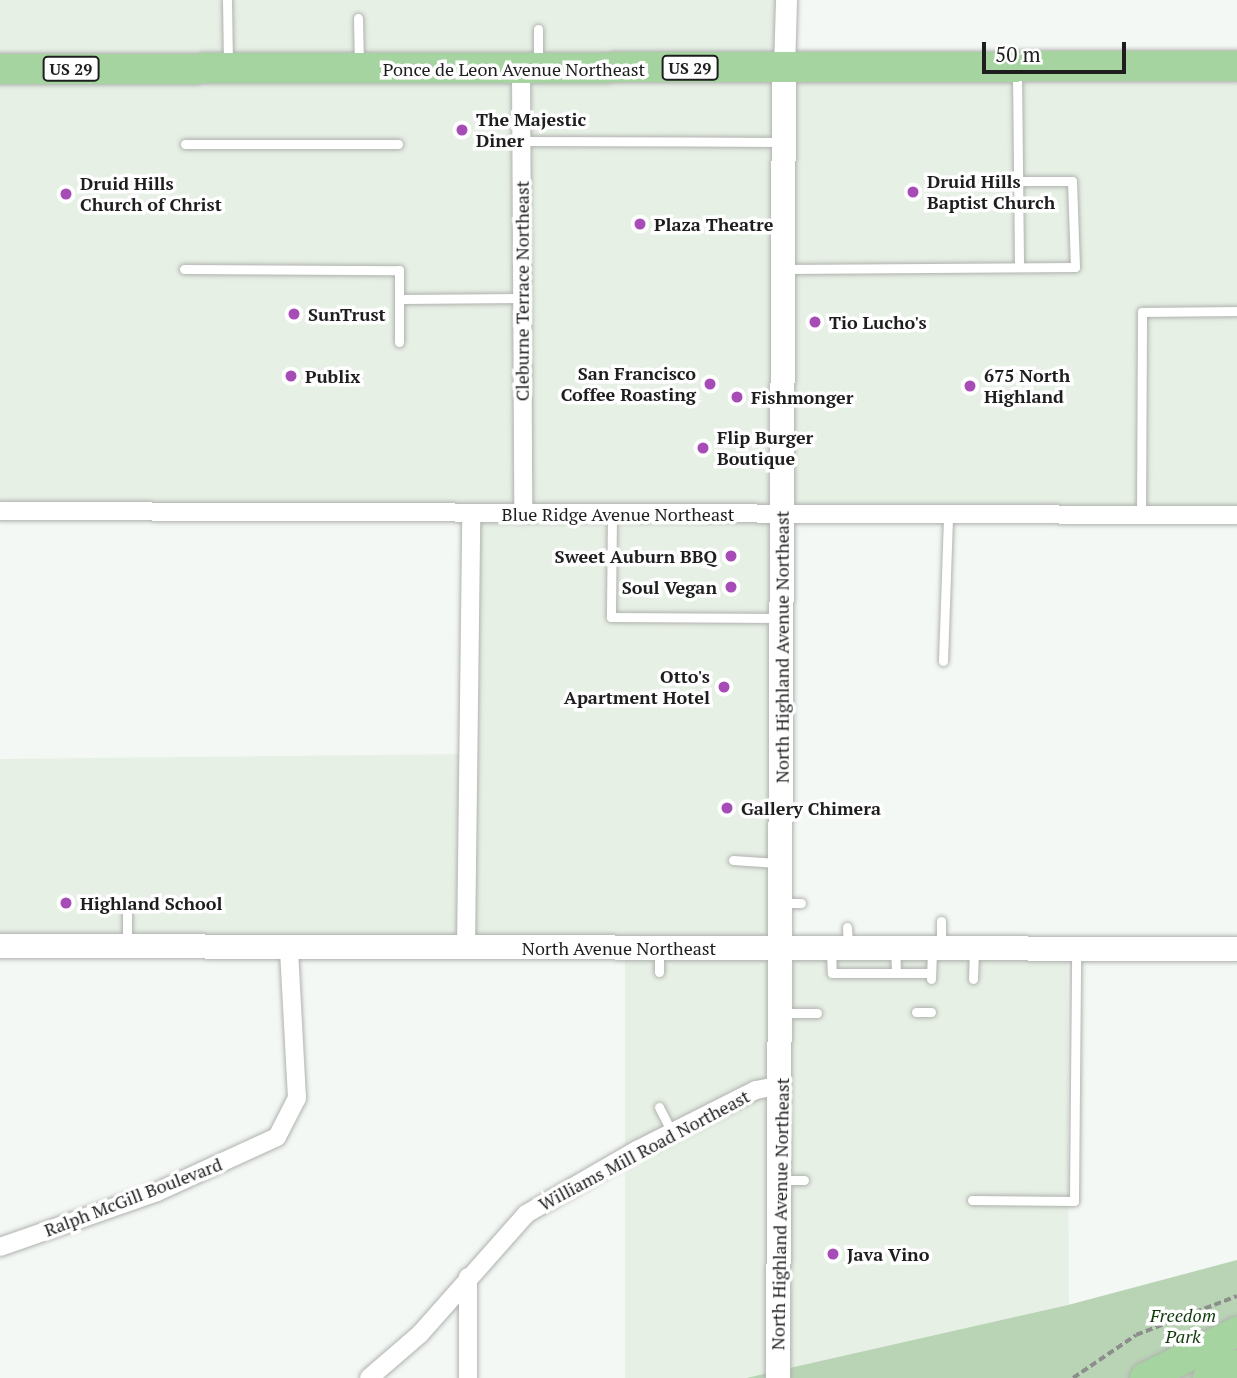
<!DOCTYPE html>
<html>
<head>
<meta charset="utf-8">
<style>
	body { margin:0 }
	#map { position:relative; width:1237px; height:1378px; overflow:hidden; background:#f4f8f4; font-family:"PT Serif",serif }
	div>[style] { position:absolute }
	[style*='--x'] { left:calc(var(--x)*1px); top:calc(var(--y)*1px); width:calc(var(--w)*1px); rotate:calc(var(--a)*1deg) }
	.built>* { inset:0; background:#e7f0e5 }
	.green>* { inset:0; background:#b9d4b5 }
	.path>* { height:3.5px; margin-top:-1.75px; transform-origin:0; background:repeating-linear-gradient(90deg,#8c8e8c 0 7px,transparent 0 10.5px) }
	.roads { filter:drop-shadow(0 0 2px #afb2ae) drop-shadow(0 0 2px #afb2ae) }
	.service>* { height:9px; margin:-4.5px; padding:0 4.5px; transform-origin:4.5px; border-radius:4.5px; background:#fff }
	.minor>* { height:18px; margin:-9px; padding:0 9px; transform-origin:9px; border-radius:9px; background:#fff }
	.tertiary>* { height:21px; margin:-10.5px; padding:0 10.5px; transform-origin:10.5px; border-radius:10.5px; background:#fff }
	.secondary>* { height:24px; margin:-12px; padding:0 12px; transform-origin:12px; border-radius:12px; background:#fff }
	.trunk>* { height:30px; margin:-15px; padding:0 15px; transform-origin:15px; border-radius:15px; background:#a6d4a0 }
	.dots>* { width:19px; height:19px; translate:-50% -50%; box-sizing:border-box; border:4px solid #fff; border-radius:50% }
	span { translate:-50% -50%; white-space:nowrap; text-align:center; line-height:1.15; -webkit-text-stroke:7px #fff; paint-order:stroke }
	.shield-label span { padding:2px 5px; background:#fff; border:2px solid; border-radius:5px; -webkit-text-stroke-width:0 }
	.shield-label { font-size:16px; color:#1d1e1d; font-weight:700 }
	.street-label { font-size:18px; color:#1d1e1d }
	.poi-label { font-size:18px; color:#1d1e1d; font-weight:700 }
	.left { translate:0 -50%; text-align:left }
	.right { translate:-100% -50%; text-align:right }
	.park-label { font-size:18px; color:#103a0c; font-style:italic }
	.scale { position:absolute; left:982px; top:42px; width:144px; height:32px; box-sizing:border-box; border:4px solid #1d1e1d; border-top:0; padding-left:9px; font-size:21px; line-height:24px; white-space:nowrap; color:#1d1e1d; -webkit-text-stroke:5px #fff; paint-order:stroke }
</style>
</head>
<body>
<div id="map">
	<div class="built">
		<i style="clip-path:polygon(0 0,785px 0,784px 68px,1237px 64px,1237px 509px,787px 505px,792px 947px,1067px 949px,1069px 1305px,746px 1378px,625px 1378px,625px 953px,0 946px,0 759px,467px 754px,467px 517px,0 512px)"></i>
	</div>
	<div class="green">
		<i style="clip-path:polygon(1237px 1260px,1237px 1378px,746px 1378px,1068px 1305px)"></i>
	</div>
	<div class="path">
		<i style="--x:1073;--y:1378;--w:76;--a:-34.3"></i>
		<i style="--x:1136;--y:1335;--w:108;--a:-21.1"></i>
	</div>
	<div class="roads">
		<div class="service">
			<i style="--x:227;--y:0;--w:65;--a:89.1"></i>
			<i style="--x:358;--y:18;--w:46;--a:88.8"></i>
			<i style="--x:538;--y:29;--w:34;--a:90"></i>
			<i style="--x:1017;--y:72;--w:194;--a:89.4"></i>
			<i style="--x:521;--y:141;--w:260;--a:0.2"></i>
			<i style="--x:185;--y:144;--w:213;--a:0"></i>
			<i style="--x:184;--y:269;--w:215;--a:0.3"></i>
			<i style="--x:399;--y:270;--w:72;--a:90"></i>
			<i style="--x:786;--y:269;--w:289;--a:-0.4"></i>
			<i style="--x:1075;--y:267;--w:86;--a:-92"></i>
			<i style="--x:1072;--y:181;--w:54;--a:180"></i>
			<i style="--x:400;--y:299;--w:122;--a:-0.5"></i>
			<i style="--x:612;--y:514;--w:103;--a:90.6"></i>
			<i style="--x:611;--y:617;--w:167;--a:0.3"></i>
			<i style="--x:1141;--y:515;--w:203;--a:-89.7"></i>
			<i style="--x:1142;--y:312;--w:95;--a:-0.6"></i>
			<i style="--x:943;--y:661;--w:146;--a:-88"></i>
			<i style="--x:733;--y:860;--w:44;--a:3.9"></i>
			<i style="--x:782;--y:903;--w:19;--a:0"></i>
			<i style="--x:847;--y:927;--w:20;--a:87"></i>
			<i style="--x:127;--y:945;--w:33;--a:-90"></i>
			<i style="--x:941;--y:945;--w:24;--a:-90"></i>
			<i style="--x:831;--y:950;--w:23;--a:88"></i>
			<i style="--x:832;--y:973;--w:64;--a:0"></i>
			<i style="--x:896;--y:973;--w:25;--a:-92"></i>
			<i style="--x:659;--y:972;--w:22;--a:-90"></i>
			<i style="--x:896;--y:973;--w:35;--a:0"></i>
			<i style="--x:931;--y:979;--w:29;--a:-88"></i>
			<i style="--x:973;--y:979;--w:29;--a:-88"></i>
			<i style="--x:916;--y:1012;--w:15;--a:0"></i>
			<i style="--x:782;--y:1013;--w:35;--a:0"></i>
			<i style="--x:659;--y:1107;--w:28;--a:63"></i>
			<i style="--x:782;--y:1180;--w:22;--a:0"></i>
			<i style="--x:972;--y:1200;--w:102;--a:0.6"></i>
			<i style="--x:1074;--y:1201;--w:251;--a:-89.5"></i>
		</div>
		<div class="minor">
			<i style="--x:521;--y:69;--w:445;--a:89.7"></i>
			<i style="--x:0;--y:511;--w:1237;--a:0.19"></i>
			<i style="--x:466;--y:948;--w:435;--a:-89.3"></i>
			<i style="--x:0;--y:1247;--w:166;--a:-19.3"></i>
			<i style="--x:157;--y:1192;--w:132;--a:-24.6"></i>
			<i style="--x:277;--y:1137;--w:44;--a:-62.9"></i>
			<i style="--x:297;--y:1098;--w:150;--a:-93.1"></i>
			<i style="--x:369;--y:1378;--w:67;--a:-40.8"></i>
			<i style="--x:420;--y:1334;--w:160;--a:-48.5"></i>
			<i style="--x:526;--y:1214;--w:128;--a:-30"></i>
			<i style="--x:637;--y:1150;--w:133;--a:-26.8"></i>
			<i style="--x:756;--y:1090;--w:25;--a:-11"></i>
			<i style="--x:468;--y:1378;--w:101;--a:-90"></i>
		</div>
		<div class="tertiary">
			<i style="--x:784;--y:68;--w:68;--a:-88.3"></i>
		</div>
		<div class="secondary">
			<i style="--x:0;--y:946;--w:1237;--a:0.14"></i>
			<i style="--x:778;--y:1378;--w:1310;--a:-89.74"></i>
		</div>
		<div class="trunk">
			<i style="--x:0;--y:69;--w:1237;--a:-0.14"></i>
			<i style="--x:1145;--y:1378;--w:103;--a:-26.6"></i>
			<i style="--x:1208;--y:1378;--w:32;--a:-24"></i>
		</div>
	</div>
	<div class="dots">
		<i style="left:462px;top:130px;background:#a74bb6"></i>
		<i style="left:913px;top:192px;background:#a74bb6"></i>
		<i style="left:66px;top:194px;background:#a74bb6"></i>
		<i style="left:640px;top:224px;background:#a74bb6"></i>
		<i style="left:294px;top:314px;background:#a74bb6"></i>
		<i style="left:815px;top:322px;background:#a74bb6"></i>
		<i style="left:291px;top:376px;background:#a74bb6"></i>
		<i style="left:710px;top:384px;background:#a74bb6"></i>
		<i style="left:970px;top:386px;background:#a74bb6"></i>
		<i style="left:737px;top:397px;background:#a74bb6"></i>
		<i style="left:703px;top:448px;background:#a74bb6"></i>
		<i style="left:731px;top:556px;background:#a74bb6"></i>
		<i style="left:731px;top:587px;background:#a74bb6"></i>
		<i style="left:724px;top:687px;background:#a74bb6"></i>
		<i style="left:727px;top:808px;background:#a74bb6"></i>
		<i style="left:66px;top:903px;background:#a74bb6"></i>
		<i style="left:833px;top:1254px;background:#a74bb6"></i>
	</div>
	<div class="shield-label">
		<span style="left:690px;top:68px">US 29</span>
		<span style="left:71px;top:69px">US 29</span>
	</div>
	<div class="street-label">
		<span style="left:514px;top:69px">Ponce de Leon Avenue Northeast</span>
		<span style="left:522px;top:291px;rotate:-90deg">Cleburne Terrace Northeast</span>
		<span style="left:618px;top:514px">Blue Ridge Avenue Northeast</span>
		<span style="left:782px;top:647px;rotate:-90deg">North Highland Avenue Northeast</span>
		<span style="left:619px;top:948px">North Avenue Northeast</span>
		<span style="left:644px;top:1150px;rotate:-28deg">Williams Mill Road Northeast</span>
		<span style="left:133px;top:1197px;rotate:-21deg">Ralph McGill Boulevard</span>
		<span style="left:780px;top:1214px;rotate:-89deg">North Highland Avenue Northeast</span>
	</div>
	<div class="poi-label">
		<span class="left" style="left:476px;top:130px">The Majestic<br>Diner</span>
		<span class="left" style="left:927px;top:192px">Druid Hills<br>Baptist Church</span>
		<span class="left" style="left:80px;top:194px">Druid Hills<br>Church of Christ</span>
		<span class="left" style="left:654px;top:224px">Plaza Theatre</span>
		<span class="left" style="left:308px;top:314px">SunTrust</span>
		<span class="left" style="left:829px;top:322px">Tio Lucho's</span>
		<span class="right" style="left:696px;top:384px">San Francisco<br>Coffee Roasting</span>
		<span class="left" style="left:305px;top:376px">Publix</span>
		<span class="left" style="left:984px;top:386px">675 North<br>Highland</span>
		<span class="left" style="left:751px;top:397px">Fishmonger</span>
		<span class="left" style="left:717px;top:448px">Flip Burger<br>Boutique</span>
		<span class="right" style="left:717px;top:556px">Sweet Auburn BBQ</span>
		<span class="right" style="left:717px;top:587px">Soul Vegan</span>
		<span class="right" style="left:710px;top:687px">Otto's<br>Apartment Hotel</span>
		<span class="left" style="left:741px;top:808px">Gallery Chimera</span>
		<span class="left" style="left:80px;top:903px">Highland School</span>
		<span class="left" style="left:847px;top:1254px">Java Vino</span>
	</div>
	<div class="park-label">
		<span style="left:1183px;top:1326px">Freedom<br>Park</span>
	</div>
	<div class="scale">50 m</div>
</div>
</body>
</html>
